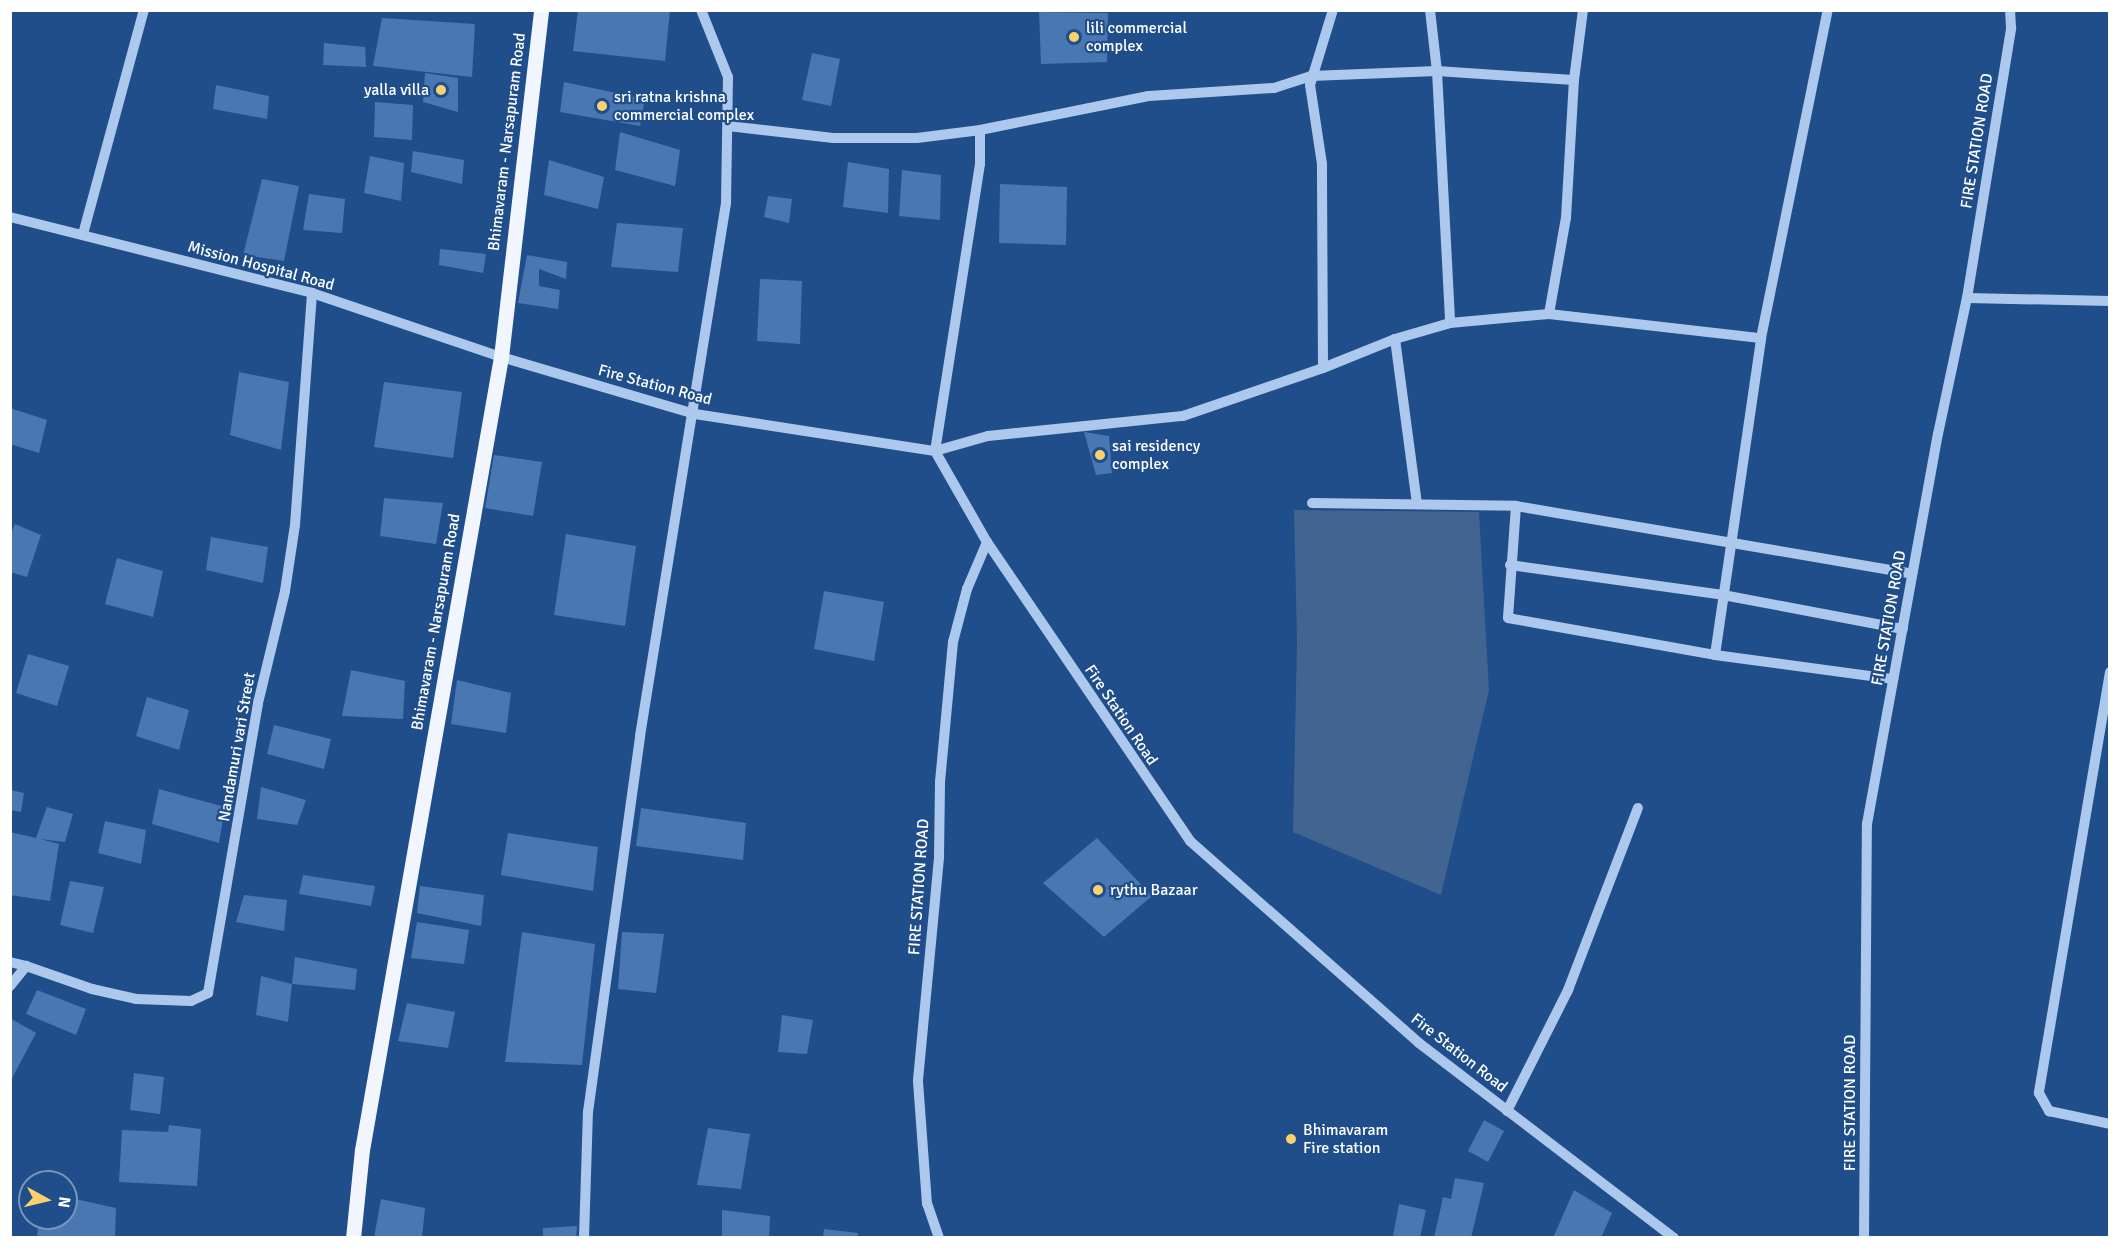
<!DOCTYPE html>
<html>
<head>
<meta charset="utf-8">
<style>
	body { margin:0 }
	#map { position:relative; width:2120px; height:1248px; overflow:hidden; background:#1f4e8b; font-family:Signika,sans-serif }
	div>[style] { position:absolute }
	[style*='--x'] { left:calc(var(--x)*1px); top:calc(var(--y)*1px); width:calc(var(--w)*1px); rotate:calc(var(--a)*1deg) }
	.water>* { inset:0; background:#426490 }
	.building>* { inset:0; background:#4877b2 }
	.minor>* { height:10px; margin:-5px; padding:0 5px; transform-origin:5px; border-radius:5px; background:#acc8ec }
	.major>* { height:15px; margin:-7.5px; padding:0 7.5px; transform-origin:7.5px; border-radius:7.5px; background:#f1f6fe }
	.dots>* { width:16px; height:16px; translate:-50% -50%; box-sizing:border-box; border:3px solid #1f4e8b; border-radius:50% }
	span { translate:-50% -50%; white-space:nowrap; text-align:center; line-height:1.15; -webkit-text-stroke:4.5px #1f4e8b; paint-order:stroke }
	.poi-label { font-size:16px; color:#fff }
	.left { translate:0 -50%; text-align:left }
	.right { translate:-100% -50%; text-align:right }
	.street-label { font-size:16px; color:#fff }
	.frame { position:absolute; inset:0; border:12px solid #fff; pointer-events:none }
	.north { position:absolute; left:18px; top:1170px; width:60px; height:60px; box-sizing:border-box; background:#1f4e8b; border:2px solid #7995b9; border-radius:50%; rotate:98deg; font-size:16px; font-weight:700; line-height:24px; text-align:center; color:#fff }
	.north::after { content:''; display:block; margin:auto; width:21px; height:27px; background:#fad16c; clip-path:polygon(50% 0,100% 100%,50% 72%,0 100%) }
</style>
</head>
<body>
<div id="map">
	<div class="water">
		<i style="clip-path:polygon(1294px 510px,1479px 512px,1489px 690px,1441px 895px,1293px 832px,1297px 641px)"></i>
	</div>
	<div class="building">
		<i style="clip-path:polygon(578px 10px,670px 10px,665px 61px,573px 51px)"></i>
		<i style="clip-path:polygon(1039px 12px,1108px 13px,1107px 62px,1041px 64px)"></i>
		<i style="clip-path:polygon(382px 18px,475px 24px,472px 77px,373px 66px)"></i>
		<i style="clip-path:polygon(324px 43px,365px 47px,366px 67px,323px 65px)"></i>
		<i style="clip-path:polygon(812px 53px,840px 59px,831px 106px,802px 100px)"></i>
		<i style="clip-path:polygon(425px 73px,458px 78px,458px 112px,423px 102px)"></i>
		<i style="clip-path:polygon(564px 82px,645px 99px,640px 126px,560px 112px)"></i>
		<i style="clip-path:polygon(216px 85px,269px 96px,267px 119px,213px 109px)"></i>
		<i style="clip-path:polygon(375px 102px,413px 105px,412px 140px,374px 137px)"></i>
		<i style="clip-path:polygon(620px 132px,680px 150px,675px 186px,615px 170px)"></i>
		<i style="clip-path:polygon(413px 151px,464px 160px,462px 184px,411px 172px)"></i>
		<i style="clip-path:polygon(370px 156px,404px 163px,401px 201px,364px 193px)"></i>
		<i style="clip-path:polygon(549px 160px,604px 177px,598px 209px,544px 195px)"></i>
		<i style="clip-path:polygon(848px 162px,889px 169px,888px 213px,843px 207px)"></i>
		<i style="clip-path:polygon(902px 170px,941px 175px,940px 220px,899px 216px)"></i>
		<i style="clip-path:polygon(262px 179px,299px 186px,284px 261px,243px 255px)"></i>
		<i style="clip-path:polygon(1000px 184px,1067px 187px,1066px 245px,999px 243px)"></i>
		<i style="clip-path:polygon(309px 194px,345px 199px,342px 233px,303px 230px)"></i>
		<i style="clip-path:polygon(768px 196px,792px 199px,789px 223px,764px 217px)"></i>
		<i style="clip-path:polygon(617px 223px,683px 228px,678px 272px,611px 267px)"></i>
		<i style="clip-path:polygon(440px 249px,486px 254px,483px 273px,439px 265px)"></i>
		<i style="clip-path:polygon(527px 255px,567px 262px,566px 279px,539px 269px,539px 286px,560px 290px,558px 309px,518px 303px)"></i>
		<i style="clip-path:polygon(760px 279px,802px 281px,800px 344px,757px 341px)"></i>
		<i style="clip-path:polygon(239px 372px,289px 382px,281px 450px,230px 435px)"></i>
		<i style="clip-path:polygon(384px 382px,462px 392px,453px 458px,374px 447px)"></i>
		<i style="clip-path:polygon(10px 408px,47px 420px,39px 453px,10px 444px)"></i>
		<i style="clip-path:polygon(1084px 432px,1109px 436px,1112px 473px,1096px 475px)"></i>
		<i style="clip-path:polygon(494px 455px,542px 462px,533px 516px,485px 508px)"></i>
		<i style="clip-path:polygon(384px 498px,443px 503px,436px 544px,380px 536px)"></i>
		<i style="clip-path:polygon(15px 524px,41px 535px,27px 577px,10px 572px,10px 536px)"></i>
		<i style="clip-path:polygon(566px 534px,636px 546px,625px 626px,554px 615px)"></i>
		<i style="clip-path:polygon(211px 537px,268px 547px,263px 583px,206px 570px)"></i>
		<i style="clip-path:polygon(117px 558px,163px 571px,153px 617px,105px 604px)"></i>
		<i style="clip-path:polygon(824px 591px,884px 602px,874px 661px,814px 649px)"></i>
		<i style="clip-path:polygon(28px 654px,69px 666px,57px 706px,16px 693px)"></i>
		<i style="clip-path:polygon(351px 670px,405px 681px,403px 719px,342px 716px)"></i>
		<i style="clip-path:polygon(457px 680px,511px 693px,506px 733px,451px 724px)"></i>
		<i style="clip-path:polygon(147px 697px,189px 710px,179px 750px,136px 736px)"></i>
		<i style="clip-path:polygon(274px 725px,331px 739px,324px 769px,267px 754px)"></i>
		<i style="clip-path:polygon(261px 787px,306px 800px,297px 825px,257px 819px)"></i>
		<i style="clip-path:polygon(159px 789px,225px 807px,219px 843px,152px 824px)"></i>
		<i style="clip-path:polygon(10px 790px,24px 793px,21px 812px,10px 810px)"></i>
		<i style="clip-path:polygon(47px 807px,73px 814px,65px 842px,40px 839px,59px 844px,50px 901px,10px 895px,10px 832px,36px 838px)"></i>
		<i style="clip-path:polygon(641px 808px,746px 823px,743px 860px,636px 846px)"></i>
		<i style="clip-path:polygon(105px 821px,146px 830px,141px 864px,98px 853px)"></i>
		<i style="clip-path:polygon(508px 833px,598px 847px,593px 891px,501px 875px)"></i>
		<i style="clip-path:polygon(1097px 838px,1152px 896px,1104px 937px,1043px 883px)"></i>
		<i style="clip-path:polygon(303px 875px,375px 886px,371px 906px,299px 894px)"></i>
		<i style="clip-path:polygon(70px 881px,104px 887px,93px 933px,60px 925px)"></i>
		<i style="clip-path:polygon(420px 886px,484px 895px,481px 926px,417px 913px)"></i>
		<i style="clip-path:polygon(244px 895px,287px 900px,284px 931px,236px 922px)"></i>
		<i style="clip-path:polygon(417px 922px,469px 930px,464px 964px,411px 958px)"></i>
		<i style="clip-path:polygon(522px 932px,595px 944px,582px 1065px,505px 1062px)"></i>
		<i style="clip-path:polygon(622px 932px,664px 934px,656px 993px,618px 989px)"></i>
		<i style="clip-path:polygon(295px 957px,357px 969px,355px 990px,292px 984px)"></i>
		<i style="clip-path:polygon(261px 976px,292px 984px,288px 1022px,256px 1015px)"></i>
		<i style="clip-path:polygon(37px 990px,86px 1009px,76px 1035px,26px 1014px)"></i>
		<i style="clip-path:polygon(407px 1003px,455px 1012px,448px 1048px,398px 1041px)"></i>
		<i style="clip-path:polygon(782px 1015px,813px 1020px,807px 1054px,778px 1052px)"></i>
		<i style="clip-path:polygon(10px 1018px,36px 1033px,10px 1082px)"></i>
		<i style="clip-path:polygon(134px 1073px,164px 1077px,160px 1114px,130px 1110px)"></i>
		<i style="clip-path:polygon(1484px 1120px,1504px 1131px,1488px 1162px,1468px 1151px)"></i>
		<i style="clip-path:polygon(169px 1125px,201px 1129px,197px 1186px,119px 1182px,122px 1130px,168px 1132px)"></i>
		<i style="clip-path:polygon(708px 1128px,750px 1134px,741px 1189px,697px 1185px)"></i>
		<i style="clip-path:polygon(1455px 1178px,1484px 1183px,1471px 1238px,1434px 1238px,1443px 1197px,1451px 1199px)"></i>
		<i style="clip-path:polygon(1574px 1190px,1612px 1213px,1601px 1238px,1553px 1238px)"></i>
		<i style="clip-path:polygon(66px 1197px,116px 1208px,115px 1238px,37px 1238px,39px 1218px,66px 1218px)"></i>
		<i style="clip-path:polygon(381px 1199px,425px 1208px,422px 1238px,374px 1238px)"></i>
		<i style="clip-path:polygon(1399px 1204px,1426px 1210px,1420px 1238px,1393px 1236px)"></i>
		<i style="clip-path:polygon(722px 1210px,770px 1216px,769px 1238px,722px 1238px)"></i>
		<i style="clip-path:polygon(577px 1226px,576px 1238px,543px 1238px,543px 1228px)"></i>
		<i style="clip-path:polygon(824px 1229px,858px 1233px,857px 1238px,823px 1238px)"></i>
	</div>
	<div class="minor">
		<i style="--x:1430;--y:10;--w:61;--a:83.5"></i>
		<i style="--x:1437;--y:71;--w:252;--a:87"></i>
		<i style="--x:728;--y:126;--w:106;--a:6.5"></i>
		<i style="--x:833;--y:138;--w:84;--a:0"></i>
		<i style="--x:917;--y:138;--w:64;--a:-7.2"></i>
		<i style="--x:980;--y:130;--w:172;--a:-11.4"></i>
		<i style="--x:1149;--y:96;--w:125;--a:-3.7"></i>
		<i style="--x:1274;--y:88;--w:39;--a:-18"></i>
		<i style="--x:1311;--y:76;--w:126;--a:-2.3"></i>
		<i style="--x:1437;--y:71;--w:137;--a:3.8"></i>
		<i style="--x:980;--y:130;--w:34;--a:90"></i>
		<i style="--x:980;--y:164;--w:291;--a:98.9"></i>
		<i style="--x:935;--y:451;--w:55;--a:-15.8"></i>
		<i style="--x:988;--y:436;--w:196;--a:-5.9"></i>
		<i style="--x:1183;--y:416;--w:148;--a:-18.9"></i>
		<i style="--x:1323;--y:368;--w:204;--a:-90.3"></i>
		<i style="--x:1322;--y:164;--w:80;--a:-98.6"></i>
		<i style="--x:1310;--y:85;--w:78;--a:-73"></i>
		<i style="--x:10;--y:217;--w:311;--a:14.1"></i>
		<i style="--x:312;--y:293;--w:200;--a:18.7"></i>
		<i style="--x:501;--y:357;--w:202;--a:16.4"></i>
		<i style="--x:695;--y:414;--w:243;--a:8.8"></i>
		<i style="--x:935;--y:451;--w:105;--a:60.3"></i>
		<i style="--x:987;--y:542;--w:361;--a:55.8"></i>
		<i style="--x:1190;--y:841;--w:305;--a:41.4"></i>
		<i style="--x:1419;--y:1043;--w:321;--a:37.4"></i>
		<i style="--x:83;--y:234;--w:232;--a:-74.8"></i>
		<i style="--x:1967;--y:298;--w:143;--a:1.2"></i>
		<i style="--x:1549;--y:314;--w:97;--a:-80"></i>
		<i style="--x:1566;--y:218;--w:138;--a:-86.7"></i>
		<i style="--x:1574;--y:80;--w:71;--a:-82.7"></i>
		<i style="--x:1395;--y:339;--w:166;--a:82.4"></i>
		<i style="--x:1323;--y:368;--w:78;--a:-21.9"></i>
		<i style="--x:1395;--y:339;--w:57;--a:-16.2"></i>
		<i style="--x:1450;--y:323;--w:99;--a:-5.2"></i>
		<i style="--x:1549;--y:314;--w:213;--a:6.5"></i>
		<i style="--x:1312;--y:503;--w:204;--a:0.8"></i>
		<i style="--x:1516;--y:506;--w:402;--a:9.7"></i>
		<i style="--x:1516;--y:506;--w:112;--a:94.1"></i>
		<i style="--x:1508;--y:618;--w:210;--a:10.1"></i>
		<i style="--x:1715;--y:655;--w:180;--a:7.7"></i>
		<i style="--x:1510;--y:565;--w:215;--a:8"></i>
		<i style="--x:1723;--y:595;--w:183;--a:10.7"></i>
		<i style="--x:1715;--y:655;--w:320;--a:-81.7"></i>
		<i style="--x:1761;--y:338;--w:335;--a:-78.5"></i>
		<i style="--x:2110;--y:672;--w:427;--a:99.6"></i>
		<i style="--x:2039;--y:1093;--w:21;--a:61"></i>
		<i style="--x:2049;--y:1111;--w:62;--a:12"></i>
		<i style="--x:10;--y:962;--w:16;--a:14"></i>
		<i style="--x:10;--y:986;--w:26;--a:-51"></i>
		<i style="--x:26;--y:966;--w:70;--a:19.2"></i>
		<i style="--x:92;--y:989;--w:45;--a:12.8"></i>
		<i style="--x:136;--y:999;--w:55;--a:2.1"></i>
		<i style="--x:191;--y:1001;--w:19;--a:-25"></i>
		<i style="--x:208;--y:993;--w:294;--a:-80.2"></i>
		<i style="--x:258;--y:703;--w:115;--a:-76.4"></i>
		<i style="--x:285;--y:591;--w:67;--a:-81.4"></i>
		<i style="--x:295;--y:525;--w:233;--a:-85.8"></i>
		<i style="--x:1507;--y:1111;--w:136;--a:-63.2"></i>
		<i style="--x:1568;--y:990;--w:195;--a:-69"></i>
		<i style="--x:584;--y:1238;--w:126;--a:-88.2"></i>
		<i style="--x:588;--y:1112;--w:380;--a:-82.1"></i>
		<i style="--x:640;--y:736;--w:540;--a:-80.83"></i>
		<i style="--x:726;--y:203;--w:126;--a:-89.1"></i>
		<i style="--x:728;--y:77;--w:72;--a:-111.9"></i>
		<i style="--x:939;--y:1238;--w:36;--a:-109"></i>
		<i style="--x:927;--y:1204;--w:124;--a:-94.2"></i>
		<i style="--x:918;--y:1080;--w:225;--a:-84.6"></i>
		<i style="--x:939;--y:856;--w:74;--a:-89.2"></i>
		<i style="--x:940;--y:782;--w:141;--a:-84.7"></i>
		<i style="--x:953;--y:642;--w:55;--a:-75.2"></i>
		<i style="--x:967;--y:589;--w:51;--a:-66.9"></i>
		<i style="--x:1864;--y:1238;--w:414;--a:-89.6"></i>
		<i style="--x:1867;--y:824;--w:396;--a:-79.7"></i>
		<i style="--x:1938;--y:434;--w:139;--a:-78"></i>
		<i style="--x:1967;--y:298;--w:274;--a:-80.7"></i>
		<i style="--x:2011;--y:28;--w:18;--a:-93"></i>
	</div>
	<div class="major">
		<i style="--x:353;--y:1238;--w:88;--a:-84.2"></i>
		<i style="--x:362;--y:1150;--w:805;--a:-80.06"></i>
		<i style="--x:501;--y:357;--w:349;--a:-83.4"></i>
	</div>
	<div class="dots">
		<i style="left:1074px;top:37px;background:#fad16c"></i>
		<i style="left:441px;top:90px;background:#fad16c"></i>
		<i style="left:602px;top:106px;background:#fad16c"></i>
		<i style="left:1100px;top:455px;background:#fad16c"></i>
		<i style="left:1098px;top:890px;background:#fad16c"></i>
		<i style="left:1291px;top:1139px;background:#fad16c"></i>
	</div>
	<div class="poi-label">
		<span class="left" style="left:1086px;top:37px">lili commercial<br>complex</span>
		<span class="right" style="left:429px;top:90px">yalla villa</span>
		<span class="left" style="left:614px;top:106px">sri ratna krishna<br>commercial complex</span>
		<span class="left" style="left:1112px;top:455px">sai residency<br>complex</span>
		<span class="left" style="left:1110px;top:890px">rythu Bazaar</span>
		<span class="left" style="left:1303px;top:1139px">Bhimavaram<br>Fire station</span>
	</div>
	<div class="street-label">
		<span style="left:1977px;top:141px;rotate:-81deg">FIRE STATION ROAD</span>
		<span style="left:507px;top:142px;rotate:-83deg">Bhimavaram - Narsapuram Road</span>
		<span style="left:261px;top:266px;rotate:15deg">Mission Hospital Road</span>
		<span style="left:655px;top:385px;rotate:15deg">Fire Station Road</span>
		<span style="left:1889px;top:618px;rotate:-80deg">FIRE STATION ROAD</span>
		<span style="left:436px;top:622px;rotate:-80deg">Bhimavaram - Narsapuram Road</span>
		<span style="left:1121px;top:715px;rotate:56deg">Fire Station Road</span>
		<span style="left:237px;top:747px;rotate:-80deg">Nandamuri vari Street</span>
		<span style="left:919px;top:887px;rotate:-86deg">FIRE STATION ROAD</span>
		<span style="left:1459px;top:1053px;rotate:38deg">Fire Station Road</span>
		<span style="left:1850px;top:1103px;rotate:-90deg">FIRE STATION ROAD</span>
	</div>
	<div class="frame"></div>
	<div class="north">N</div>
</div>
</body>
</html>
